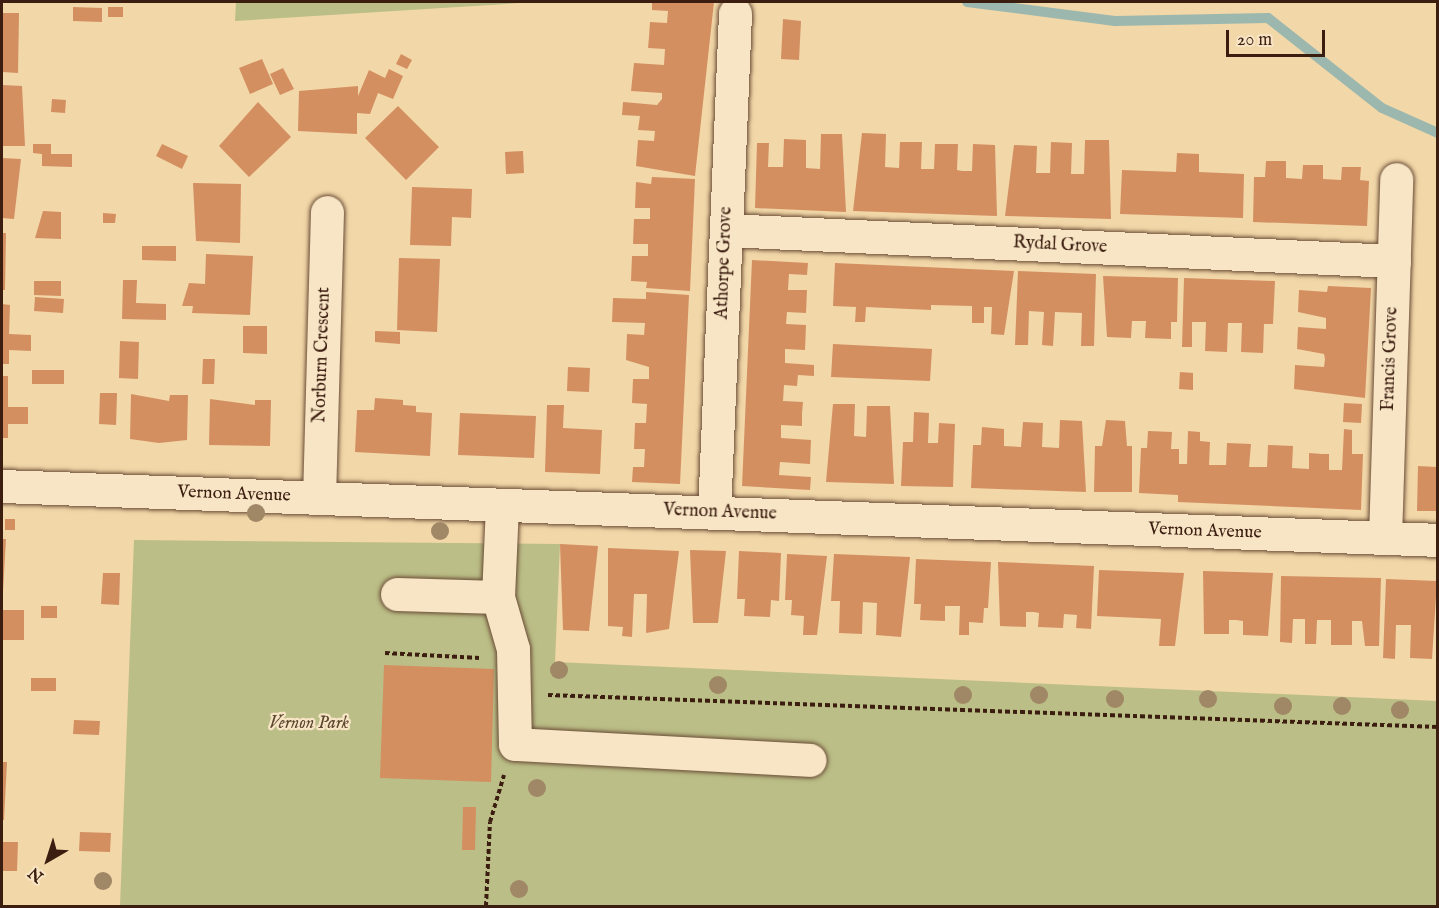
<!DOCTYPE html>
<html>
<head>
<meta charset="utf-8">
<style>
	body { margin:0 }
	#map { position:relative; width:1439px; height:908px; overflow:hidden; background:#f2d7a8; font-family:"IM FELL English",serif }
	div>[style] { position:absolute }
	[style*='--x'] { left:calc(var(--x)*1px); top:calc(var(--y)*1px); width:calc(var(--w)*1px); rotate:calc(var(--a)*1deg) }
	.green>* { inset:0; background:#bbbe87 }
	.stream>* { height:10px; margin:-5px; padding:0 5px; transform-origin:5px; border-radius:5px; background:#9cb8ae }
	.building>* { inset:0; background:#d48f61 }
	.path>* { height:4px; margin-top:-2px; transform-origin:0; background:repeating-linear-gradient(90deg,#3c1e10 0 4.5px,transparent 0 7.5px) }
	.roads { filter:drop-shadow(0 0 2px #6a4c36) drop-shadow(0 0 2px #6a4c36) }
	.minor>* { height:33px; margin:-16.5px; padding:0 16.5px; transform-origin:16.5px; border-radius:16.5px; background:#f7e5c6 }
	.trees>* { width:18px; height:18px; margin:-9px; border-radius:50%; background:#a08765 }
	span { translate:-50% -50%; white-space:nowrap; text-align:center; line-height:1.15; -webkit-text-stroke:4.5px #f7e5c6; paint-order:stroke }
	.street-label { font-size:18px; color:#3c1e10 }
	.park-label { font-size:18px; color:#5c462e; font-style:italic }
	.frame { position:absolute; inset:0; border:3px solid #3c1e10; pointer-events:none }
	.north { position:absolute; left:18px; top:830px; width:60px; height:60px; -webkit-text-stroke:4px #f7e5c6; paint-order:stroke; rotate:219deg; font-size:16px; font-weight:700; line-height:24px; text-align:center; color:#3c1e10 }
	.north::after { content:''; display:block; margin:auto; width:21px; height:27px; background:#3c1e10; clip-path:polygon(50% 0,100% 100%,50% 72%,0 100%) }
	.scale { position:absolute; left:1226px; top:30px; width:99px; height:27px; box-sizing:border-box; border:3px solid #3c1e10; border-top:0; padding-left:8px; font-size:18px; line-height:21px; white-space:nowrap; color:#3c1e10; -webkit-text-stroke:4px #f7e5c6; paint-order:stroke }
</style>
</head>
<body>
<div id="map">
	<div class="green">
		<i style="clip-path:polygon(236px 2px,536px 2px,235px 21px)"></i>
		<i style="clip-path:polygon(134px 540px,560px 544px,555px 662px,1437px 701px,1437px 906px,120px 906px)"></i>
	</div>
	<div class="stream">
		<i style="--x:967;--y:2;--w:149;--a:7.3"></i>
		<i style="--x:1115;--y:21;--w:153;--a:-1.1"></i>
		<i style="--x:1268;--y:18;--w:145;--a:38.3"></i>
		<i style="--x:1382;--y:108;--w:61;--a:24.1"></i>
	</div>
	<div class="building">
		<i style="clip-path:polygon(652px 2px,714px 2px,695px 176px,636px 166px,638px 140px,654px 141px,655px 131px,638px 130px,640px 116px,622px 115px,623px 102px,657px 105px,662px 99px,662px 93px,631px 91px,634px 63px,664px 65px,665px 49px,648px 48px,649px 37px,650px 22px,667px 23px,668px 11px,652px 10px)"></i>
		<i style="clip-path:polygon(73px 7px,102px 8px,102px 22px,73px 21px)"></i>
		<i style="clip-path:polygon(108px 7px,123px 7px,123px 17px,108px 17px)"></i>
		<i style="clip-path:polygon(2px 13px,19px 13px,18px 73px,2px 72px)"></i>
		<i style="clip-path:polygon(783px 19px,801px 21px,799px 60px,781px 59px)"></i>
		<i style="clip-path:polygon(401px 54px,412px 60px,407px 69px,396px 64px)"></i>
		<i style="clip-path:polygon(262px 59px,273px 84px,250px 94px,239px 68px)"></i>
		<i style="clip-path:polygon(283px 68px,294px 89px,280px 95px,270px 74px)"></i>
		<i style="clip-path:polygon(389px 69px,403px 76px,393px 99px,378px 93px,370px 114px,357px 113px,357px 134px,298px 131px,299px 91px,358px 86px,358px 96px,369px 70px,385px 78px)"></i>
		<i style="clip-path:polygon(2px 85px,22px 86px,25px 146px,2px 146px)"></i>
		<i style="clip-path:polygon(52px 99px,66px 100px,65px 113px,51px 112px)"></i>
		<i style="clip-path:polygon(258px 102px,291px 137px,249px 177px,219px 146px)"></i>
		<i style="clip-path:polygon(398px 106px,439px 147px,406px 180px,365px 138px)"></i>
		<i style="clip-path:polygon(862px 133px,886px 134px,885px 167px,899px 168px,900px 142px,922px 142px,921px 169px,934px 169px,935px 144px,958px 144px,957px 170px,962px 171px,972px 171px,973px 144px,995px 145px,997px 216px,853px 211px)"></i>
		<i style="clip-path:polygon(821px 134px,842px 134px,846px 212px,755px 208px,757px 143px,769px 143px,768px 167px,783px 167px,784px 139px,806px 140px,806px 168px,820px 169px)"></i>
		<i style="clip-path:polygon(1085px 140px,1109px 140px,1111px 219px,1005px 216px,1014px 145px,1037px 146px,1036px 173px,1050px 173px,1051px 142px,1072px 143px,1071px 174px,1084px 174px)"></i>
		<i style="clip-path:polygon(33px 144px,51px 144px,51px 154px,72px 154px,72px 167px,42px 166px,42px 154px,33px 153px)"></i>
		<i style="clip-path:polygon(162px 144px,188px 156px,182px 169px,156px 156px)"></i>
		<i style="clip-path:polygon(523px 151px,524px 173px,506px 174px,505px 152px)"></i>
		<i style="clip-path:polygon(1177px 153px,1199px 154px,1199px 172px,1244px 174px,1243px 218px,1120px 214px,1122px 170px,1176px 172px)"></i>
		<i style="clip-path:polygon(2px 158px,21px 159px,14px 219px,2px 218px)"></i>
		<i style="clip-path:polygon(1266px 161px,1286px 161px,1286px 178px,1302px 179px,1303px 165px,1323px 165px,1323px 179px,1341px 180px,1342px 167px,1361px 167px,1360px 180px,1369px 181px,1367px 226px,1253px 222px,1254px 177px,1265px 177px)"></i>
		<i style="clip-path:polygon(652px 177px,695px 179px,690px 291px,646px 288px,647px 282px,631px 281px,632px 256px,648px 256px,648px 244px,633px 244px,634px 219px,650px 219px,650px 208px,635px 208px,636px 182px,651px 184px)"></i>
		<i style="clip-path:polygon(193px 183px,241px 184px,240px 243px,196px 241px)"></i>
		<i style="clip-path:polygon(412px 187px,472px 189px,471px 218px,452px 217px,451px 246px,410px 245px)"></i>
		<i style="clip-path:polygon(43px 211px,61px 212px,61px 239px,35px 238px)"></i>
		<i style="clip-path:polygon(103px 213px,116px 214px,115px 223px,103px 223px)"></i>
		<i style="clip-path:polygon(2px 233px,6px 233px,5px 290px,2px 290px)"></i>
		<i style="clip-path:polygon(142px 246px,176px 246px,176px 261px,142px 260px)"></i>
		<i style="clip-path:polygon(206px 254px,253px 256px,250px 315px,192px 313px,193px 306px,182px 306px,189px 283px,205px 284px)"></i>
		<i style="clip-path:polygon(399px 258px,440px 259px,437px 332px,397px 330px)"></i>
		<i style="clip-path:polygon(752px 260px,808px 263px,807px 275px,789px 274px,788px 290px,807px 290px,806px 313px,787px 312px,786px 324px,806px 325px,805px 350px,785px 349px,785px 363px,814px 365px,814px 376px,798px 375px,797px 386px,784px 385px,783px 401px,803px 402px,802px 413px,802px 426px,781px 425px,781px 438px,811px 440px,810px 464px,780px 462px,779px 475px,811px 477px,810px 490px,742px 486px)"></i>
		<i style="clip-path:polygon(835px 263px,1014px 271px,1004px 335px,991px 334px,992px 307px,984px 307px,984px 323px,972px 323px,972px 306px,931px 305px,931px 310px,866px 307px,865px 322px,855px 322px,856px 307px,833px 306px)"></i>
		<i style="clip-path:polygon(1018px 271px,1096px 274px,1094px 346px,1081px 346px,1082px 313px,1055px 312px,1053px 346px,1042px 345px,1044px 312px,1029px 311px,1028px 345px,1015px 345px)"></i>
		<i style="clip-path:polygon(1103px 276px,1178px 278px,1177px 322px,1171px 322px,1171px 339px,1145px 338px,1146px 321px,1132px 321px,1131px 338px,1107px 337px)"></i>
		<i style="clip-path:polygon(1184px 278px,1275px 281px,1273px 324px,1264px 324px,1263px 353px,1241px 352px,1242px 323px,1228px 323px,1227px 352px,1205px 351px,1206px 322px,1192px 322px,1192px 347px,1182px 347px)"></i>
		<i style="clip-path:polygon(123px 280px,137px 280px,136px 303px,166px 304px,166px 320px,122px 319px)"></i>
		<i style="clip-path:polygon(34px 281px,61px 281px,61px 296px,34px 295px)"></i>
		<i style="clip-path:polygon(1328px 286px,1371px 288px,1365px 398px,1294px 389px,1295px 365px,1324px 367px,1325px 359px,1324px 354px,1297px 349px,1298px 327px,1326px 329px,1326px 318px,1298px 312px,1299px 290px,1327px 292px)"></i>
		<i style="clip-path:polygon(646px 292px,689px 295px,680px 484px,632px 482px,633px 467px,644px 467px,645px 449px,634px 449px,635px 423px,646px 423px,647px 404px,632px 403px,633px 379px,649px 379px,649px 367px,626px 360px,627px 334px,644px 335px,645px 323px,612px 322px,613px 298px,646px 299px)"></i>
		<i style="clip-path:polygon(35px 297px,64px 299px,63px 313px,34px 311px)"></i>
		<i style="clip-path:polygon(2px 304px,10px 305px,9px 334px,31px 335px,31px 351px,9px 350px,9px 364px,2px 364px)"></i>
		<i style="clip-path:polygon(243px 326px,267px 326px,267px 354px,243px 353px)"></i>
		<i style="clip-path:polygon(375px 331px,400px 332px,400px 344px,375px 342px)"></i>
		<i style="clip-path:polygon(120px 341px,139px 342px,138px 379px,119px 378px)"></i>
		<i style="clip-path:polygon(833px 344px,932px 349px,930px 381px,831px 377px)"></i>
		<i style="clip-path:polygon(203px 359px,215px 359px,214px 384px,202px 384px)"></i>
		<i style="clip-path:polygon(568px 367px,590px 368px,589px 392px,567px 391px)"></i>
		<i style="clip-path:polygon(32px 370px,64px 370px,64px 384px,32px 384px)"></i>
		<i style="clip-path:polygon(1180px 372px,1193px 373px,1193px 390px,1179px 389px)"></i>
		<i style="clip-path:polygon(2px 376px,8px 376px,8px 407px,28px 407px,28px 424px,8px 424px,8px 438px,2px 438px)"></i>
		<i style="clip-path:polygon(100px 393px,117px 393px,116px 425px,99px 424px)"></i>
		<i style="clip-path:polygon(131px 394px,169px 401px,170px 395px,188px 395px,187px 440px,159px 443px,130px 439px)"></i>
		<i style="clip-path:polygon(375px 398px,403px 400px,403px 405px,416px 406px,416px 412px,432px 413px,430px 456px,355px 452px,357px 410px,374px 410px)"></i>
		<i style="clip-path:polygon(210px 399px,255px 405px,255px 400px,271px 400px,270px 446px,209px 445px)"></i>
		<i style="clip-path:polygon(1344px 403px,1362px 404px,1361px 423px,1343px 422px)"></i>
		<i style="clip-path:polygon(833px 404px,855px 404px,854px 436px,866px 437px,867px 406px,890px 406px,894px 484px,826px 482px)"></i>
		<i style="clip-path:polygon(547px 405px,564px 405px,563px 428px,602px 430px,600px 474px,545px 472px)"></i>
		<i style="clip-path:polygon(914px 412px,929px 413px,928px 443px,938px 443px,939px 423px,955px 424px,953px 487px,901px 486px,903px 442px,913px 442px)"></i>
		<i style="clip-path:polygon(460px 413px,536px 416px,534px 458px,458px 455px)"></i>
		<i style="clip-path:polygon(1060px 420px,1082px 421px,1086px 492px,971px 488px,973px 445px,981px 445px,982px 427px,1004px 429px,1004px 446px,1021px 447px,1023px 422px,1043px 423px,1042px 447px,1059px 448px)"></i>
		<i style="clip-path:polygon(1106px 420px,1125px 421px,1127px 446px,1132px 446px,1132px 492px,1094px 492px,1095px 446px,1102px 446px)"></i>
		<i style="clip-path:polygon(1344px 429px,1352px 430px,1352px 454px,1363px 454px,1361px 510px,1178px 502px,1178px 495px,1139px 493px,1141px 448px,1147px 448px,1148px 431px,1172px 432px,1171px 449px,1179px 449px,1179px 464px,1187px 464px,1188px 431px,1200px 432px,1200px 441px,1210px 442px,1209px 465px,1226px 465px,1227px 443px,1251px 444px,1249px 467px,1267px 467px,1268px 445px,1293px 446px,1292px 468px,1309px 469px,1309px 453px,1322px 454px,1329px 454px,1329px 470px,1342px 470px)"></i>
		<i style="clip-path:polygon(1418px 466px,1437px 467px,1437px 511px,1417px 511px)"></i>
		<i style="clip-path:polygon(5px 519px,15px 519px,15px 530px,5px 530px)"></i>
		<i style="clip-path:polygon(2px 539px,6px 539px,3px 592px,2px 592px)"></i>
		<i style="clip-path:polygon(560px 544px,598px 546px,589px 631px,563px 630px)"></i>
		<i style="clip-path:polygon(608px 548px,679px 551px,669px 629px,646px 633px,647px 594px,634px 594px,632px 637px,622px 636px,623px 627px,608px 626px)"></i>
		<i style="clip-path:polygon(690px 550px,726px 551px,718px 623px,693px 623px)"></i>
		<i style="clip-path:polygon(739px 551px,781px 553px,779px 601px,771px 600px,770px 617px,744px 616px,745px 599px,737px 599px)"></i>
		<i style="clip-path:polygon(787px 554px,827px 556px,817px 635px,803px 635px,804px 616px,791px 615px,792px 600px,785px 600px)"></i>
		<i style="clip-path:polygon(834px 554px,910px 557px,901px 637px,876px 635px,877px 603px,863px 602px,862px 634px,839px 633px,840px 601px,831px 601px)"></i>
		<i style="clip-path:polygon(916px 559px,991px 562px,988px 608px,984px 608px,983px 623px,969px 622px,969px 635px,959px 635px,960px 606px,945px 606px,945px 621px,920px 620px,921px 604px,914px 604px)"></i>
		<i style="clip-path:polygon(998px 562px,1094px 566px,1091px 629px,1076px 628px,1077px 615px,1064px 614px,1063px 628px,1038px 627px,1039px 613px,1034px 612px,1026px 612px,1026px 627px,1000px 626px)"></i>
		<i style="clip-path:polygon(1099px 570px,1184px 573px,1175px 646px,1159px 646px,1161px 619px,1097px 616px)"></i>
		<i style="clip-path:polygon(1203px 571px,1273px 573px,1268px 636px,1243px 635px,1243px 621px,1236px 620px,1229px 620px,1229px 634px,1204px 634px)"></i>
		<i style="clip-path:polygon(103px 573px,120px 573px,119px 605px,101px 604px)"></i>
		<i style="clip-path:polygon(1281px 576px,1381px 578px,1379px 646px,1365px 646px,1362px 621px,1352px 621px,1352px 645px,1331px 645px,1331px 620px,1317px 620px,1316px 644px,1305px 644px,1305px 619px,1293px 619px,1292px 643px,1280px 642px)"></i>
		<i style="clip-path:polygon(1386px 579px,1437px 581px,1432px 659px,1410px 658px,1411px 625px,1396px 625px,1395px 659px,1383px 658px)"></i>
		<i style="clip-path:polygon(41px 606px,57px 606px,57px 618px,41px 618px)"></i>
		<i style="clip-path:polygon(2px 610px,24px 610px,24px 640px,2px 640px)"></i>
		<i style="clip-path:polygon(384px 665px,494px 669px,491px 782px,380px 778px)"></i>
		<i style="clip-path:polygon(31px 678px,56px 678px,56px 691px,31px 691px)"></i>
		<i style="clip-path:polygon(74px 720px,100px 721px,99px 735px,73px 734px)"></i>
		<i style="clip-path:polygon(2px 762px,7px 762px,4px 820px,2px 820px)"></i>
		<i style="clip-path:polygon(463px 807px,476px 807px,475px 850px,462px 850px)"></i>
		<i style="clip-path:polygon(80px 832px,111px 833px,110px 852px,79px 851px)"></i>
		<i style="clip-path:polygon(2px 842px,18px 842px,17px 871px,2px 871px)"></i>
	</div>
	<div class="path">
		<i style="--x:385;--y:653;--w:95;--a:3"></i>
		<i style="--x:548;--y:695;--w:891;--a:2.06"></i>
		<i style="--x:486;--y:906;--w:84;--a:-87.3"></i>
		<i style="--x:490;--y:822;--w:49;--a:-73.4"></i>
	</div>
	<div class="roads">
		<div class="minor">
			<i style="--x:726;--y:230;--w:669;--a:2.66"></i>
			<i style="--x:2;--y:486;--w:1437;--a:2.15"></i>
			<i style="--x:319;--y:498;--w:286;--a:-88.4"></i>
			<i style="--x:502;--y:505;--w:92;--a:92.5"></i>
			<i style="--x:498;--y:597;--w:54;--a:73.9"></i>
			<i style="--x:513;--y:649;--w:95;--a:88.8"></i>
			<i style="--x:515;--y:744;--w:295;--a:3.1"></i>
			<i style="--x:714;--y:513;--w:500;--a:-87.59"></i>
			<i style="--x:1385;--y:538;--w:359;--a:-88.2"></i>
			<i style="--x:397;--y:594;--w:101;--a:1.7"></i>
		</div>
	</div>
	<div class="trees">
		<i style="left:256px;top:513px"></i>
		<i style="left:440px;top:531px"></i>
		<i style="left:559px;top:670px"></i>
		<i style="left:718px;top:685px"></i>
		<i style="left:963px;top:695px"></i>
		<i style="left:1039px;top:695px"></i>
		<i style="left:1115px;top:699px"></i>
		<i style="left:1208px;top:699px"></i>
		<i style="left:1283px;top:706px"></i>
		<i style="left:1342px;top:706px"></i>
		<i style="left:1400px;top:710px"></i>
		<i style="left:537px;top:788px"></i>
		<i style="left:103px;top:881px"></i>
		<i style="left:519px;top:889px"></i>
	</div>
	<div class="street-label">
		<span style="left:1060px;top:246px;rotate:3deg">Rydal Grove</span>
		<span style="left:725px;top:263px;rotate:-88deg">Athorpe Grove</span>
		<span style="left:323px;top:355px;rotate:-88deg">Norburn Crescent</span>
		<span style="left:1391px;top:359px;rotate:-88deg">Francis Grove</span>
		<span style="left:234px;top:495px;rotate:2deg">Vernon Avenue</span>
		<span style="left:720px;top:513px;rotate:2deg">Vernon Avenue</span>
		<span style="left:1205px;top:532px;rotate:2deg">Vernon Avenue</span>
	</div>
	<div class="park-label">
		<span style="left:309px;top:724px">Vernon Park</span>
	</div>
	<div class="frame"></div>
	<div class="north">N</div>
	<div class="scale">20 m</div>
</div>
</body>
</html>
